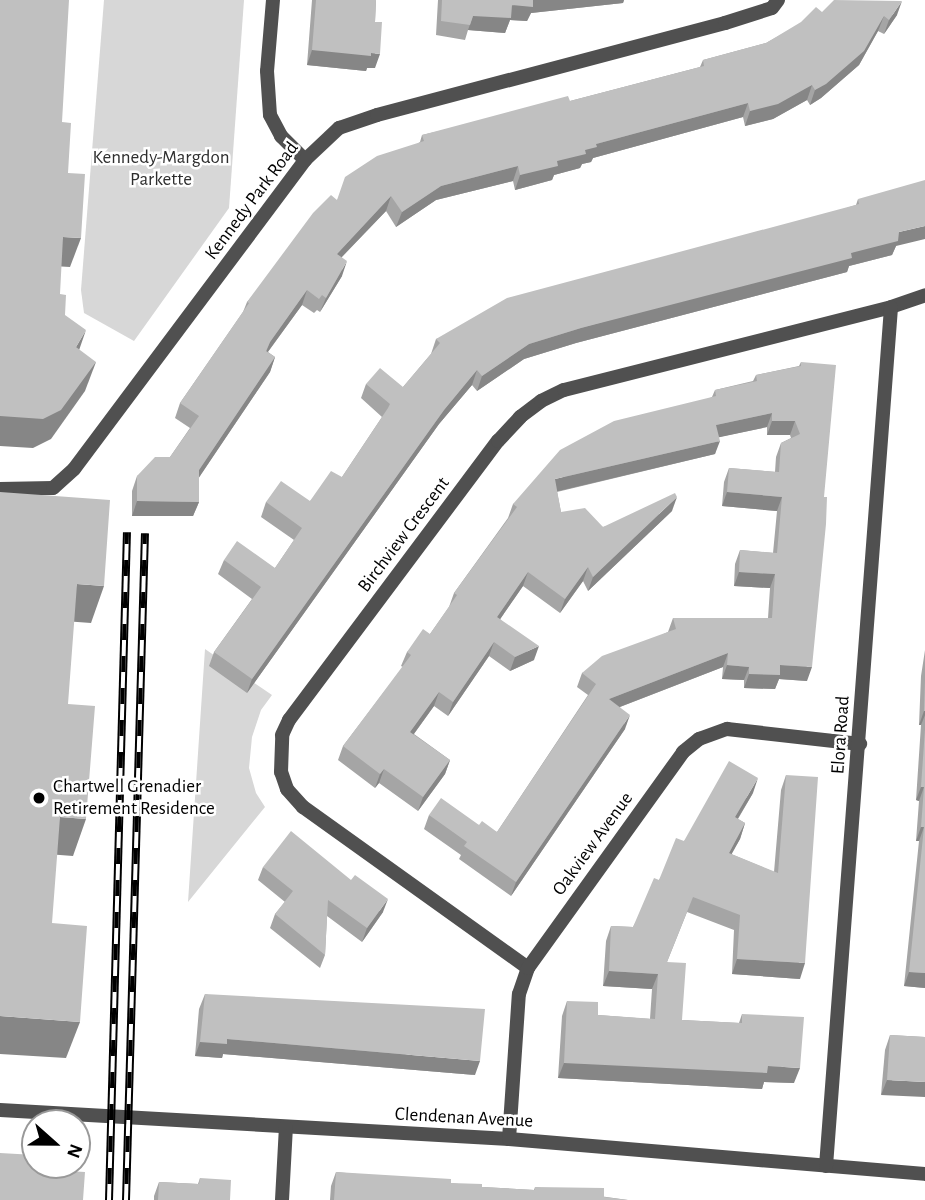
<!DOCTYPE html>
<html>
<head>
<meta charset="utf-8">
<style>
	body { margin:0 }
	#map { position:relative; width:925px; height:1200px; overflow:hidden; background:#fff; font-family:"Alegreya Sans",sans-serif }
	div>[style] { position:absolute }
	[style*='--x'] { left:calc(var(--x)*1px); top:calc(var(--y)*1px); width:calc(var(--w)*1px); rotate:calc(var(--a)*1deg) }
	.green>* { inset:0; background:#d7d7d7 }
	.minor>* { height:14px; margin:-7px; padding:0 7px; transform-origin:7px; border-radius:7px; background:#505050 }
	.rail>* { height:8px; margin-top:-4px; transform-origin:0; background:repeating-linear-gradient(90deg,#fff 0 16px,#000 0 32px); box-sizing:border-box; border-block:2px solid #000 }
	.wall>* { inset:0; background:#a5a5a5 }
	.shaded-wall>* { inset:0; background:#868686 }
	.building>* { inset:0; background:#c0c0c0 }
	.dots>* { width:19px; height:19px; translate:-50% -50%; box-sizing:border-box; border:4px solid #fff; border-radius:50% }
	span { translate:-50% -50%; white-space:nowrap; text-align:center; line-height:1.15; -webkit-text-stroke:5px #fff; paint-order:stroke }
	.park-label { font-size:19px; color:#2e2e2e }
	.street-label { font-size:19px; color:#000 }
	.poi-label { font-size:19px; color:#000 }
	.left { translate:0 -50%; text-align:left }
	.north { position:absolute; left:21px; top:1109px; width:70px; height:70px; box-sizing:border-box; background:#fff; border:2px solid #999; border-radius:50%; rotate:111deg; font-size:19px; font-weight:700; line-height:28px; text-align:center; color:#000 }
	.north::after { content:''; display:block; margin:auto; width:24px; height:32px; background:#000; clip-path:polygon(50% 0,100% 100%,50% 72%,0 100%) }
</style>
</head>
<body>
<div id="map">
	<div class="green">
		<i style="clip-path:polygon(104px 0,244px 0,229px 208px,134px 341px,84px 313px,81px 290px)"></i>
		<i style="clip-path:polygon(205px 649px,272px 695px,261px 710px,252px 737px,249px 768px,256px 793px,265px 807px,188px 902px)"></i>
	</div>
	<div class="minor">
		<i style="--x:273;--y:0;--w:71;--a:94.8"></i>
		<i style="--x:267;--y:71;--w:44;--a:86.1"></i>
		<i style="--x:270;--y:115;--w:24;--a:62"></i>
		<i style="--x:281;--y:136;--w:34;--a:45"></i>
		<i style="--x:0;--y:489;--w:53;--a:-1.1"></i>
		<i style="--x:53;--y:488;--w:28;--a:-42"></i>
		<i style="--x:74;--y:469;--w:386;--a:-53.2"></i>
		<i style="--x:305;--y:160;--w:47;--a:-43.3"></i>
		<i style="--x:339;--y:128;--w:40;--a:-18.9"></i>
		<i style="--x:377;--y:115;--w:360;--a:-14.8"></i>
		<i style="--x:725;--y:23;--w:49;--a:-17.7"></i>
		<i style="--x:772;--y:8;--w:10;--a:-53"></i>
		<i style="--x:528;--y:968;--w:277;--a:-144.4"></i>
		<i style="--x:303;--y:807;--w:24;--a:-132"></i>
		<i style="--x:287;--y:789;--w:18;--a:-109"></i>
		<i style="--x:281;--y:772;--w:37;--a:-88"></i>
		<i style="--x:282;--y:735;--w:17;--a:-65"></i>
		<i style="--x:289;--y:720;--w:349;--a:-53.2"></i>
		<i style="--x:498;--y:441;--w:33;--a:-47"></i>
		<i style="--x:520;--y:417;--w:26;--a:-37"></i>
		<i style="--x:541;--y:401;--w:25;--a:-26"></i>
		<i style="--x:564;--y:390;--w:337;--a:-14.2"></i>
		<i style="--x:891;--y:307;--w:36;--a:-19"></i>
		<i style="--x:0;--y:1110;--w:510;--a:3.26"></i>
		<i style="--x:509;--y:1139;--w:417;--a:4.8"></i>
		<i style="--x:509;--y:1139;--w:145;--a:-86.1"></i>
		<i style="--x:519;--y:994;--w:28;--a:-71"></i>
		<i style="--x:528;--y:968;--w:266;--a:-54.3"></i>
		<i style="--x:683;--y:752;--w:21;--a:-39"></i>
		<i style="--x:699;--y:739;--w:30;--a:-20"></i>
		<i style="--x:727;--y:729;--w:134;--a:6.4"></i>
		<i style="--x:826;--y:1166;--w:861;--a:-85.67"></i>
		<i style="--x:282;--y:1200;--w:73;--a:-86.9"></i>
	</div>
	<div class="rail">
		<i style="--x:109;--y:1200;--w:668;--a:-88.46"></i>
		<i style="--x:126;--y:1200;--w:667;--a:-88.37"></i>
	</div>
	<div class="wall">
		<i style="clip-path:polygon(312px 0,376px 0,375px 22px,375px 68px,367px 68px,366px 71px,307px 65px)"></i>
		<i style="clip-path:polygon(438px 0,624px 0,623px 3px,531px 13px,527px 21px,510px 20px,505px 33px,468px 30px,465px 40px,436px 35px)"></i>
		<i style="clip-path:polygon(822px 12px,897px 15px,884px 34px,878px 31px,859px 65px,821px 98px,810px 105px,807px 100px,773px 119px,745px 126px,743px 117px,593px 158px,591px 162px,582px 164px,580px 168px,554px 175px,552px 180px,515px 190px,513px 181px,436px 200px,396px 227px,386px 211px,342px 257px,342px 276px,320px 312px,317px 310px,314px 313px,302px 305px,268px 352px,275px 357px,270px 372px,199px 477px,199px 502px,193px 516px,132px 516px,132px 491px,137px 476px,170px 457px,190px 428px,175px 418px,180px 403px,243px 312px,247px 302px,337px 200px,420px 142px,422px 135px,570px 101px,700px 67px,703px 60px,766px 43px)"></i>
		<i style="clip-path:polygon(858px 199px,896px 246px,892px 255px,849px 266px,847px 272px,576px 343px,524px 359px,477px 391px,472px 385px,439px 424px,247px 693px,209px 666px,214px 652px,252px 599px,218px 574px,224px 560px,275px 568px,294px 540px,261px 517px,266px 502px,310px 501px,342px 477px,382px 417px,361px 398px,366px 384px,403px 387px,431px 354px,436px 339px,856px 205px)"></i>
		<i style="clip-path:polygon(801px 362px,807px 681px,779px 679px,775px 689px,744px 688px,744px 680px,722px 679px,723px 667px,620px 707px,625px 729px,511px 896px,459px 859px,461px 855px,424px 829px,429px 815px,479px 825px,497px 832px,588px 695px,577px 687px,582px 673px,668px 632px,673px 618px,768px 618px,770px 588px,734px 586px,735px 564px,740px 550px,773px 553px,777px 511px,722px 506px,724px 482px,729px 468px,775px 472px,776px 457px,781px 443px,791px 438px,790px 435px,767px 435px,767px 427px,719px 437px,715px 454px,557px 492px,561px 512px,603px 527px,672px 511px,588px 591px,583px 581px,560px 613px,523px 586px,500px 619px,534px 660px,510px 671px,489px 656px,448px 716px,434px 706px,414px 734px,450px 760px,445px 774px,418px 811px,379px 783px,375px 788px,338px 760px,343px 746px,403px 667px,401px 666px,407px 652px,430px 634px,449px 607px,454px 593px,508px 518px,513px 504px,712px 397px,715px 390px,753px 381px,756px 375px,799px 366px)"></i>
		<i style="clip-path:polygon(925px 650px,925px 988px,904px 986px,919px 841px,916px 841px,919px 801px,916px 800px,921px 725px,919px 725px,921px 676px)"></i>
		<i style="clip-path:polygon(786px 775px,800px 979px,732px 974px,734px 930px,687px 912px,667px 962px,682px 1020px,739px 1023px,742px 1014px,794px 1083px,764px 1082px,762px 1089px,558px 1078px,562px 1016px,567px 1001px,598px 1015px,650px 1019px,652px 989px,603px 986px,606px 941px,611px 926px,633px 927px,659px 880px,684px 841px,753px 793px,738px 819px,745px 823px,740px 839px,731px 854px,774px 872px,781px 790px)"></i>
		<i style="clip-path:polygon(263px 867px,383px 912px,362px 942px,327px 916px,325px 955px,320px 968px,270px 928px,275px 914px,285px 902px,258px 880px)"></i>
		<i style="clip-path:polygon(205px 994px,475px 1075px,223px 1054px,222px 1058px,195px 1056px,199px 1009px)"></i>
		<i style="clip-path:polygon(890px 1035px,925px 1037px,881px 1095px,885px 1050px)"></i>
		<i style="clip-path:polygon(336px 1172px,451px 1183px,482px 1187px,534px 1190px,535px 1187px,628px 1200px,330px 1200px,331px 1186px)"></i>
		<i style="clip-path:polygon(200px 1178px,230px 1200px,154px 1200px,154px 1196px,159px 1182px,198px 1184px)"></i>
	</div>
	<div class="shaded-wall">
		<i style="clip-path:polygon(533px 0,624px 0,623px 3px,531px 13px,527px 21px,510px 20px,505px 33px,468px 30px,473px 16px)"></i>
		<i style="clip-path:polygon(902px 1px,897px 15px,884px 34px,889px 20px)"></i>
		<i style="clip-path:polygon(884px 16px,878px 31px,859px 65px,821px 98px,810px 105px,815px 90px)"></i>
		<i style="clip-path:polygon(312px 50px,371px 53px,380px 54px,375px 68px,367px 68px,366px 71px,307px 65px)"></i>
		<i style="clip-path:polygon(812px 85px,807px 100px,773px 119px,745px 126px,750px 111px)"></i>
		<i style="clip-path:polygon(748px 103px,743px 117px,593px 158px,591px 162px,582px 164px,580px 168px,554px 175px,552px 180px,515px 190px,520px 175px,585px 150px,596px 144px)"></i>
		<i style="clip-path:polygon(518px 166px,513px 181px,436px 200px,396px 227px,402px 212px,441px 186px)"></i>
		<i style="clip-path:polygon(391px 196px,386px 211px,331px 268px,337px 254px)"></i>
		<i style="clip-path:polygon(925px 226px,925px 239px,896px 246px,892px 255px,849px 266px,847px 272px,576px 343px,524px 359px,477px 391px,482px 376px,529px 344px,581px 328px,851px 253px,899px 232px)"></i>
		<i style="clip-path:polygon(63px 237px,81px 238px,70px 267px,53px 266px)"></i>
		<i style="clip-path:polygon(347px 261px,342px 276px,320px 312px,326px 298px)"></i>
		<i style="clip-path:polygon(307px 290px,302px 305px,264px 357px,261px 365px,270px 342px)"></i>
		<i style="clip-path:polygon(86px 330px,76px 359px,76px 347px)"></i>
		<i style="clip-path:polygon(275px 357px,270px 372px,194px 485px,199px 470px)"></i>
		<i style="clip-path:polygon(96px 362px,85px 391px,51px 439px,33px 448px,0 446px,0 416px)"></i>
		<i style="clip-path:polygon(477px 370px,472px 385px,439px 424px,247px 693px,252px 679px,444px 410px)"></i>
		<i style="clip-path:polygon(772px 413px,767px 427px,711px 439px,716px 425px)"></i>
		<i style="clip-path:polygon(772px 421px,795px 421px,790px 435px,767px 435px)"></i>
		<i style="clip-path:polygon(720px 441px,715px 454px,550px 493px,555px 479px)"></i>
		<i style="clip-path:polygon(727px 492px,782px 497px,777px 511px,722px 506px)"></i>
		<i style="clip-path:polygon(677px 497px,672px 511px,588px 591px,593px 577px)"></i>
		<i style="clip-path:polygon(137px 501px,199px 502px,193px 516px,132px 516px)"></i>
		<i style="clip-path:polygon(588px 567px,583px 581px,560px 613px,565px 599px)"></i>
		<i style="clip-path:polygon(528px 572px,523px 586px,492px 631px,497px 617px)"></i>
		<i style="clip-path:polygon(739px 572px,775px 574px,770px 588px,734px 586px)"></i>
		<i style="clip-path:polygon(77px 584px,104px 586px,91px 623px,64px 621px)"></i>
		<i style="clip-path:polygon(494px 642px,489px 656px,448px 716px,453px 702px)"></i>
		<i style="clip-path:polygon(539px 646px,534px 660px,510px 671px,515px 657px)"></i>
		<i style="clip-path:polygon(728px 653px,723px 667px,604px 713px,609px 699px)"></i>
		<i style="clip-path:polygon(727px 665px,749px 667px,744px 680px,722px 679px)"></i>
		<i style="clip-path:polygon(780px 665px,812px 667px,807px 681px,779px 679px,775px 689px,744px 688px,749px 674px)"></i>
		<i style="clip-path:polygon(439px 692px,434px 706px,405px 746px,410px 732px)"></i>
		<i style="clip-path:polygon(924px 711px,925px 711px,925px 715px,921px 725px,919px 725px)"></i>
		<i style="clip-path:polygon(630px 715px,625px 729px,511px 896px,516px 882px)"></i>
		<i style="clip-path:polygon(450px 760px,445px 774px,418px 811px,423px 797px)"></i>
		<i style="clip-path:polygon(384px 769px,379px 783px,375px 788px,380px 774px)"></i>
		<i style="clip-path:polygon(758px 778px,753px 793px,729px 833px,735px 817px)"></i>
		<i style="clip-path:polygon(921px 787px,924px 787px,919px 801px,916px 800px)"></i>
		<i style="clip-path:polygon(60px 817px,86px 819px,73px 856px,47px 854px)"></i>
		<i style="clip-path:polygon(745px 823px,740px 839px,724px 868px,729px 853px)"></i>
		<i style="clip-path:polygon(921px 827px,924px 827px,919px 841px,916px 841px)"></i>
		<i style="clip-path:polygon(388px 899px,383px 912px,362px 942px,367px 928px)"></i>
		<i style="clip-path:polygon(737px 959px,805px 963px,800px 979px,732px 974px)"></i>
		<i style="clip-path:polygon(609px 971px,658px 974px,652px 989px,603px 986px)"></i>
		<i style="clip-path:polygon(909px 972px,925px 973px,925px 988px,904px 986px)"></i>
		<i style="clip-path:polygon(0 1016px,80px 1022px,66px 1058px,0 1054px)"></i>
		<i style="clip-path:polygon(227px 1039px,480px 1061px,475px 1075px,223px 1054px,222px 1058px,195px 1056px,200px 1042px)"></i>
		<i style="clip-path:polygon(564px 1063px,768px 1066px,800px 1068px,794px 1083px,764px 1082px,762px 1089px,558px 1078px)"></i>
		<i style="clip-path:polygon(887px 1080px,925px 1082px,925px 1097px,881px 1095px)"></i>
	</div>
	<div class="building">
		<i style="clip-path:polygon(0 0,69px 0,62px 122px,71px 123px,68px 173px,85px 174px,81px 238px,63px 237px,60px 294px,66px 295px,65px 315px,86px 330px,76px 347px,96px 362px,61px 410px,43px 419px,0 416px)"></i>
		<i style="clip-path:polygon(316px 0,376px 0,375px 22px,382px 22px,380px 54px,371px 53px,371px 56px,312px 50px)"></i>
		<i style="clip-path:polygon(442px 0,533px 0,533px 7px,512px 5px,511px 18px,473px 16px,470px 25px,441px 21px)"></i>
		<i style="clip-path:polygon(834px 0,902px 1px,889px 20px,884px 16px,864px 51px,826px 84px,815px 90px,812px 85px,778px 104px,750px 111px,748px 103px,596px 144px,597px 147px,585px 150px,586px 154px,557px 161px,558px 166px,520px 175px,518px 166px,441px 186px,402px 212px,391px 196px,337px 254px,347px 261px,326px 298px,322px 295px,319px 299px,307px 290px,270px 342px,266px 351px,275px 357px,199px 470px,199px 502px,137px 501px,137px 476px,155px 457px,170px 457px,199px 416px,180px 403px,249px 303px,247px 302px,313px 213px,331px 195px,337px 200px,345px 177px,377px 156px,424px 141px,422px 135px,568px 96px,570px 101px,704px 66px,703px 60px,766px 43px,801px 22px,816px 7px,822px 12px)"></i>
		<i style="clip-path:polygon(925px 180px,925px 226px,899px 232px,898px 241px,851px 253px,852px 258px,581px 328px,529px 344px,482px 376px,477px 370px,444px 410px,252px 679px,214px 652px,261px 587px,224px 560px,237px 541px,275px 568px,302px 528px,266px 502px,281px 481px,310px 501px,331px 471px,342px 477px,388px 408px,390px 404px,366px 384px,380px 368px,403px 387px,440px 343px,436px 339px,507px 298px,859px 204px,858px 199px)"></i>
		<i style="clip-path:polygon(801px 362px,836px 365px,824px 497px,827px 497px,826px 524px,812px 667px,780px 665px,780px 675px,749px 674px,749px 667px,727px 665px,728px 653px,609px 699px,630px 715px,516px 882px,464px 846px,467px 842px,429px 815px,441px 798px,479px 825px,482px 821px,497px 832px,596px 684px,582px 673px,602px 656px,676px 629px,673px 618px,772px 618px,775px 574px,739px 572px,740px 550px,777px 553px,782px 497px,727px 492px,729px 468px,779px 472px,781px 443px,800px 434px,795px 421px,772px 421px,772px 413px,716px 425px,720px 441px,555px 479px,561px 512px,585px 508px,603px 527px,675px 493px,677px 497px,593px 577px,588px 567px,565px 599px,528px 572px,497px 617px,539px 646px,515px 657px,494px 642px,453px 702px,439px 692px,410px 732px,450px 760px,423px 797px,384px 769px,380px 774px,343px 746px,411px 655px,407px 652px,423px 629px,430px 634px,457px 595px,454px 593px,517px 507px,513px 504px,560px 450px,614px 421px,716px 396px,715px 390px,757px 381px,756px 375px,801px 366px)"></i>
		<i style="clip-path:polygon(0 492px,110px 500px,104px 586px,77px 584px,68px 704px,95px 706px,86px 819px,60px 817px,52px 923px,87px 926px,80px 1022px,0 1016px)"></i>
		<i style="clip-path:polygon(925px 679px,925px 711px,924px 711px)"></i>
		<i style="clip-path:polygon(925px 729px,925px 973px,909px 972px,924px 827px,921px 827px,924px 787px,921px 787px)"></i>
		<i style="clip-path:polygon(729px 761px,758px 778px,735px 817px,745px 823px,729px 853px,778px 873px,786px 775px,818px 777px,805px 963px,737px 959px,740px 915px,693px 897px,667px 962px,686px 963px,682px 1020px,742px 1023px,742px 1014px,804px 1017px,800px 1068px,768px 1066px,767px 1073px,564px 1063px,567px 1001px,598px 1002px,598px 1015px,655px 1019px,658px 974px,609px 971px,611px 926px,633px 927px,654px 878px,659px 880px,676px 838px,684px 841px)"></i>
		<i style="clip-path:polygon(291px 831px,351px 880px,355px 875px,388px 899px,367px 928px,328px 900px,325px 955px,275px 914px,293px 891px,263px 867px)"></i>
		<i style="clip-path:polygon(205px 994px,485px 1009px,480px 1061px,227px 1039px,227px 1044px,200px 1042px)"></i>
		<i style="clip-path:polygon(890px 1035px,925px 1037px,925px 1082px,887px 1080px)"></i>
		<i style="clip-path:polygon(0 1153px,35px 1155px,35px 1169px,85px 1172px,83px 1200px,0 1200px)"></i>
		<i style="clip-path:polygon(336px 1172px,451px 1179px,451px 1183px,482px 1184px,482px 1187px,535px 1190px,535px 1187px,604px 1188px,604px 1197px,628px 1200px,334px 1200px)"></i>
		<i style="clip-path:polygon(200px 1178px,231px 1180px,230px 1200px,158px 1200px,159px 1182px,199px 1184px)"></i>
	</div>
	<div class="dots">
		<i style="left:39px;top:798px;background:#000"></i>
	</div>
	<div class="park-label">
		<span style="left:161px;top:169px">Kennedy-Margdon<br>Parkette</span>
	</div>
	<div class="street-label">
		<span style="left:252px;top:201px;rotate:-53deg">Kennedy Park Road</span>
		<span style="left:404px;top:535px;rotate:-53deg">Birchview Crescent</span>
		<span style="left:841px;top:735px;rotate:-86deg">Elora Road</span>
		<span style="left:593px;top:844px;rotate:-54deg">Oakview Avenue</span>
		<span style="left:464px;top:1118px;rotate:3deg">Clendenan Avenue</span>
	</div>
	<div class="poi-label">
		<span class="left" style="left:53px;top:798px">Chartwell Grenadier<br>Retirement Residence</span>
	</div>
	<div class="north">N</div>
</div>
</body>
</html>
